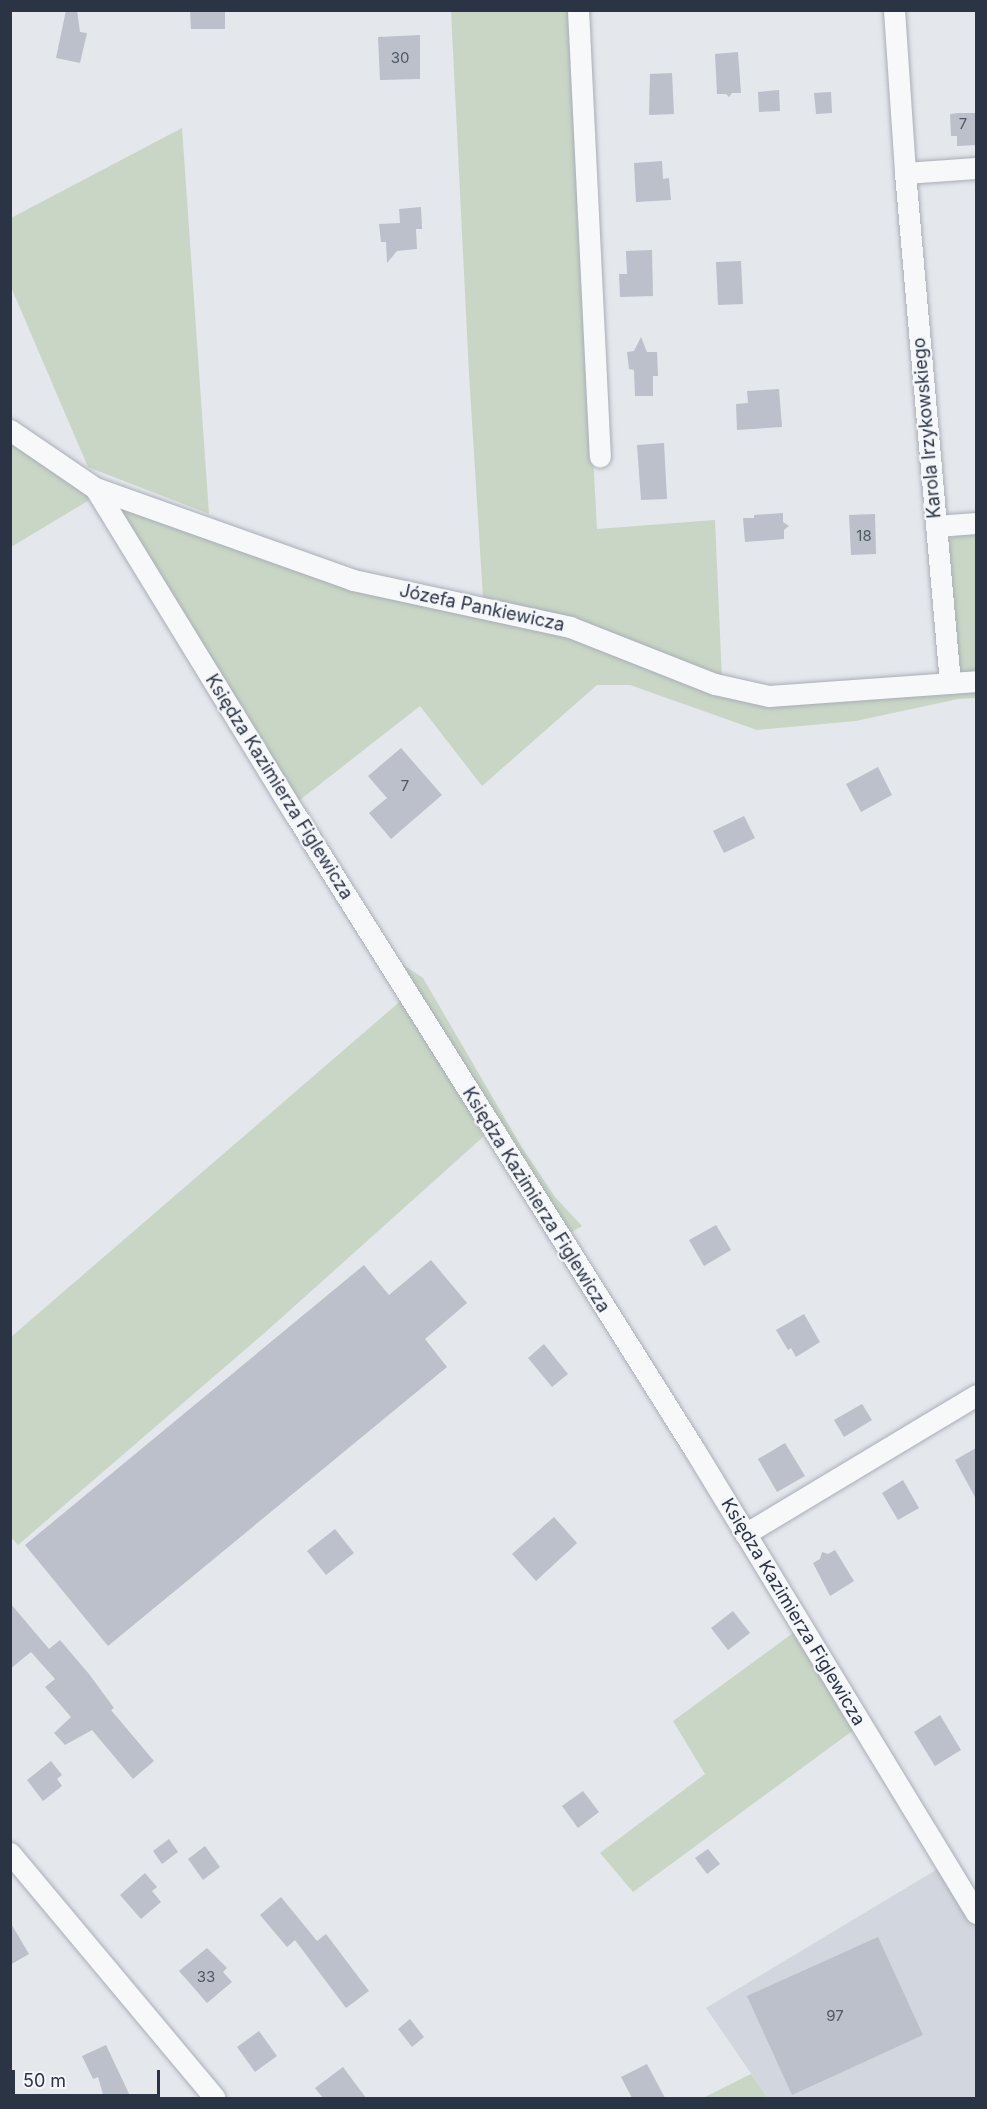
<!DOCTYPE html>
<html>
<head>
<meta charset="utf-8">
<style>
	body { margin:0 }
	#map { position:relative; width:987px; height:2109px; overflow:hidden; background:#e4e7ec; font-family:Inter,sans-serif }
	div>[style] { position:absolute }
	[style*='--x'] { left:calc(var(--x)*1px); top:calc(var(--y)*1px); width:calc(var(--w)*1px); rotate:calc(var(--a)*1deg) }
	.built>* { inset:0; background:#d2d6de }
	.green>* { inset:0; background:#c9d6c5 }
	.building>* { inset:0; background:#bbc0ca }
	.roads { filter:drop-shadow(0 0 2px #a9aeb7) drop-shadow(0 0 2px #a9aeb7) }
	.minor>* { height:21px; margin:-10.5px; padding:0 10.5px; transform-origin:10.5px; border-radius:10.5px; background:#f7f8fa }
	span { translate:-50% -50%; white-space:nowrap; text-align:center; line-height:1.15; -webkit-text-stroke:4.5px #f4f6f9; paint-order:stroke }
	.number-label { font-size:15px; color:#4f5766 }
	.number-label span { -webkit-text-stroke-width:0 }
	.street-label { font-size:18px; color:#2b3445 }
	.frame { position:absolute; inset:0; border:12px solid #2b3445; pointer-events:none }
	.scale { position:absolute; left:12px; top:2070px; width:148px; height:27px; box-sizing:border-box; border:3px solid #2b3445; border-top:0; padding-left:8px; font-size:18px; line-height:21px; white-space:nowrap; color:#2b3445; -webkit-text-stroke:4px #f4f6f9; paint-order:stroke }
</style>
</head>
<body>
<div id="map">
	<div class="built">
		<i style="clip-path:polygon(941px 1867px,976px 1926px,976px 2098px,768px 2098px,706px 2008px)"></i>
	</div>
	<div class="green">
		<i style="clip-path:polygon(451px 11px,569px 11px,597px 529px,715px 520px,722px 680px,483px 598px,469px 374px)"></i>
		<i style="clip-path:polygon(182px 128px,209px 514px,88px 467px,11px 287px,11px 218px)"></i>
		<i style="clip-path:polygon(10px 440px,91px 499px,11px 547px,10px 547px)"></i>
		<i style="clip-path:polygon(109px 501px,569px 635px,759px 703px,976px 688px,976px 698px,958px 699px,856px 721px,757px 730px,630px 685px,597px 685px,482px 786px,420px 706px,296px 803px)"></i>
		<i style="clip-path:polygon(976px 530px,976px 675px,955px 678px,945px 542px,963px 531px)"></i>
		<i style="clip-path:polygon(388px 955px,423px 978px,521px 1146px,555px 1197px,582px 1226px,565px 1236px)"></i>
		<i style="clip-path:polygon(404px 998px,458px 1088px,483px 1137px,269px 1329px,18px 1545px,11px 1537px,11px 1337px)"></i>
		<i style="clip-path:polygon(797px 1630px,855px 1729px,633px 1892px,600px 1853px,705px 1774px,673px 1721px)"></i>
		<i style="clip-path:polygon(751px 2074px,768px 2098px,703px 2098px)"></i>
	</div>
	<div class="building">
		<i style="clip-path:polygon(66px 10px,77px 10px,80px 32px,87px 33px,80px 63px,56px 58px)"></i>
		<i style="clip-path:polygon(190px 10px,225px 10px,225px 29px,191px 29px)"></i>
		<i style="clip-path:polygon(420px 35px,420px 79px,380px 80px,378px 37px)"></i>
		<i style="clip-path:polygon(738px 52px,741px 93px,732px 93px,729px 97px,726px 94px,717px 94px,715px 54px)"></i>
		<i style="clip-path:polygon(672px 73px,674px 114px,649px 115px,650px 74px)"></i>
		<i style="clip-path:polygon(779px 90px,780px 111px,759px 112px,758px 92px)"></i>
		<i style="clip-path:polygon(831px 92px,832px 113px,816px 114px,814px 93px)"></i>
		<i style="clip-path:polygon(958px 113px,976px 113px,976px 145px,957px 146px,957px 136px,951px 136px,950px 114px)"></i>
		<i style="clip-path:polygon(662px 161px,663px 179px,669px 178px,671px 200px,636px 202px,634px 163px)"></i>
		<i style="clip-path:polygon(421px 207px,422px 229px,416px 229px,417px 249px,397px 251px,387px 263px,386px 242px,381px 242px,379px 224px,400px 223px,399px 209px)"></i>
		<i style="clip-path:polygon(652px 250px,653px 296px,620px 297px,619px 274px,627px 274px,626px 251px)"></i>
		<i style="clip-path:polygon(741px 261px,743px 304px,718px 305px,716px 262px)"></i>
		<i style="clip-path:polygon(641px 337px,647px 352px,657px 352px,658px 376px,653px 376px,653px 396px,635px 396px,634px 370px,629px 369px,627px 352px,634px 351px)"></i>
		<i style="clip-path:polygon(779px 389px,782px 427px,737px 430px,736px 404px,748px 403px,747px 391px)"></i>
		<i style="clip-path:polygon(664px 443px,667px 499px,641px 500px,637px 445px)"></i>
		<i style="clip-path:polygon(783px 513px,783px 522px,789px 526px,784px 530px,784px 539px,745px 542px,743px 518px,754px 518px,754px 515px)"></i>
		<i style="clip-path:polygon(875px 514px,876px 554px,851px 555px,849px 515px)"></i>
		<i style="clip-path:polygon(401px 748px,442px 795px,391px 839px,369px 813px,387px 798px,368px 776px)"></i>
		<i style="clip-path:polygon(878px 767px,892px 795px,861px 812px,846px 784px)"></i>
		<i style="clip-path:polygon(744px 816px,755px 838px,724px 853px,713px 831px)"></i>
		<i style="clip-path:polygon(716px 1225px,731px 1250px,704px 1266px,689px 1240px)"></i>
		<i style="clip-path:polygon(431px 1260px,467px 1303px,425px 1339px,447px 1367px,108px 1646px,25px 1545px,364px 1265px,389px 1295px)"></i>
		<i style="clip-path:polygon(804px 1314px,820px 1342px,796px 1357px,791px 1348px,788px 1350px,776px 1330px)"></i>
		<i style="clip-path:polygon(544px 1344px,568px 1374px,552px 1387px,528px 1358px)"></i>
		<i style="clip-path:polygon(862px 1404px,872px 1420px,844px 1437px,834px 1420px)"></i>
		<i style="clip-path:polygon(785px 1443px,805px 1476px,777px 1492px,758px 1459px)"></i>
		<i style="clip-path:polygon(976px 1448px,976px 1499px,955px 1460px)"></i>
		<i style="clip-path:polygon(903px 1480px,919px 1508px,898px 1520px,882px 1493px)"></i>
		<i style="clip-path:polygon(554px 1517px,577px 1543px,536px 1581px,512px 1554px)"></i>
		<i style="clip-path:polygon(335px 1529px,354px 1553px,326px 1575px,307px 1551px)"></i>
		<i style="clip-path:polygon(835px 1550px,854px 1581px,830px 1596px,813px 1563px,820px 1559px,822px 1552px,828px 1554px)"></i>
		<i style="clip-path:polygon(10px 1603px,49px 1649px,60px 1640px,89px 1674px,114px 1708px,111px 1710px,154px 1761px,133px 1779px,92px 1730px,65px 1745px,54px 1733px,71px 1717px,45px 1687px,55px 1679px,31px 1652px,10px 1669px)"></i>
		<i style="clip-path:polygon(733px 1611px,750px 1633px,728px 1650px,711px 1628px)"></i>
		<i style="clip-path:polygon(940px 1715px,961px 1750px,935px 1766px,914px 1732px)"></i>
		<i style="clip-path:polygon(51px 1761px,62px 1775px,57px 1779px,62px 1786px,43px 1801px,27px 1780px)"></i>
		<i style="clip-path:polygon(583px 1791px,599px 1812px,578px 1828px,562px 1806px)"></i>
		<i style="clip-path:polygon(169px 1839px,178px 1852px,162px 1864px,153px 1851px)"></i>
		<i style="clip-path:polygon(205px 1846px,220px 1867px,203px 1880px,188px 1859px)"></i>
		<i style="clip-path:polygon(708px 1849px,720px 1864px,707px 1874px,695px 1858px)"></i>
		<i style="clip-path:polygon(145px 1873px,157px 1887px,152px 1891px,161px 1902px,141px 1919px,120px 1895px)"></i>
		<i style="clip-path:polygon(281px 1897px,317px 1941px,326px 1934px,369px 1991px,346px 2008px,295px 1940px,287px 1947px,260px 1915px)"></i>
		<i style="clip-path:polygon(10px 1922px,29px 1954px,10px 1965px)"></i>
		<i style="clip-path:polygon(878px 1937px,923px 2035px,792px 2095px,747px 1996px)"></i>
		<i style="clip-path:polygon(207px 1948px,227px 1968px,223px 1972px,232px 1982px,207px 2003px,179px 1971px)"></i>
		<i style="clip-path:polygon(410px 2019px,424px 2037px,412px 2047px,398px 2029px)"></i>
		<i style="clip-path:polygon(259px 2031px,277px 2056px,255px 2072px,237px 2047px)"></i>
		<i style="clip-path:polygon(106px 2045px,131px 2098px,104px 2098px,98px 2077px,93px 2079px,82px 2056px)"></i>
		<i style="clip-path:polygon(647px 2064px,665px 2098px,632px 2098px,621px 2077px)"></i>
		<i style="clip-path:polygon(343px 2067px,366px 2098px,323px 2098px,315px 2088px)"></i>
	</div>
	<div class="roads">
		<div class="minor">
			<i style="--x:578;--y:10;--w:447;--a:87.2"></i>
			<i style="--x:894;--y:10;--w:163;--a:86.1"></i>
			<i style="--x:905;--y:173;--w:512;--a:84.96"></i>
			<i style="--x:905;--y:173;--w:71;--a:-4"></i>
			<i style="--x:10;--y:430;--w:103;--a:34.3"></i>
			<i style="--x:95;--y:488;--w:274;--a:19.6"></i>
			<i style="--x:353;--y:580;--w:222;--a:12.2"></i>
			<i style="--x:570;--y:627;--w:156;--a:21.5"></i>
			<i style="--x:715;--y:684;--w:55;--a:12.5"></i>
			<i style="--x:769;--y:696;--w:208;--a:-4.1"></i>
			<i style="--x:95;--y:488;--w:382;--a:58.5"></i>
			<i style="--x:295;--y:814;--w:750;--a:57.86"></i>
			<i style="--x:694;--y:1449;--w:543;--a:58.71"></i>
			<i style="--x:936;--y:526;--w:40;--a:-4.3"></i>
			<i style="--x:745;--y:1534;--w:270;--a:-31"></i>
			<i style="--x:10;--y:1853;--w:319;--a:50.1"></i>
		</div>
	</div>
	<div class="number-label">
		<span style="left:400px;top:58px">30</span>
		<span style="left:963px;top:124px">7</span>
		<span style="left:864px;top:536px">18</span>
		<span style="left:405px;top:786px">7</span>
		<span style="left:206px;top:1977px">33</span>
		<span style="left:835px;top:2016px">97</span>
	</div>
	<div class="street-label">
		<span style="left:927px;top:428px;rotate:-95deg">Karola Irzykowskiego</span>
		<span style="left:482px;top:608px;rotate:12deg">Józefa Pankiewicza</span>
		<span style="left:279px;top:787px;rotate:58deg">Księdza Kazimierza Figlewicza</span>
		<span style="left:536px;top:1200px;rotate:58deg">Księdza Kazimierza Figlewicza</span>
		<span style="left:793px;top:1612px;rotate:59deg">Księdza Kazimierza Figlewicza</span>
	</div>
	<div class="frame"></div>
	<div class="scale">50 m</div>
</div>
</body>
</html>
